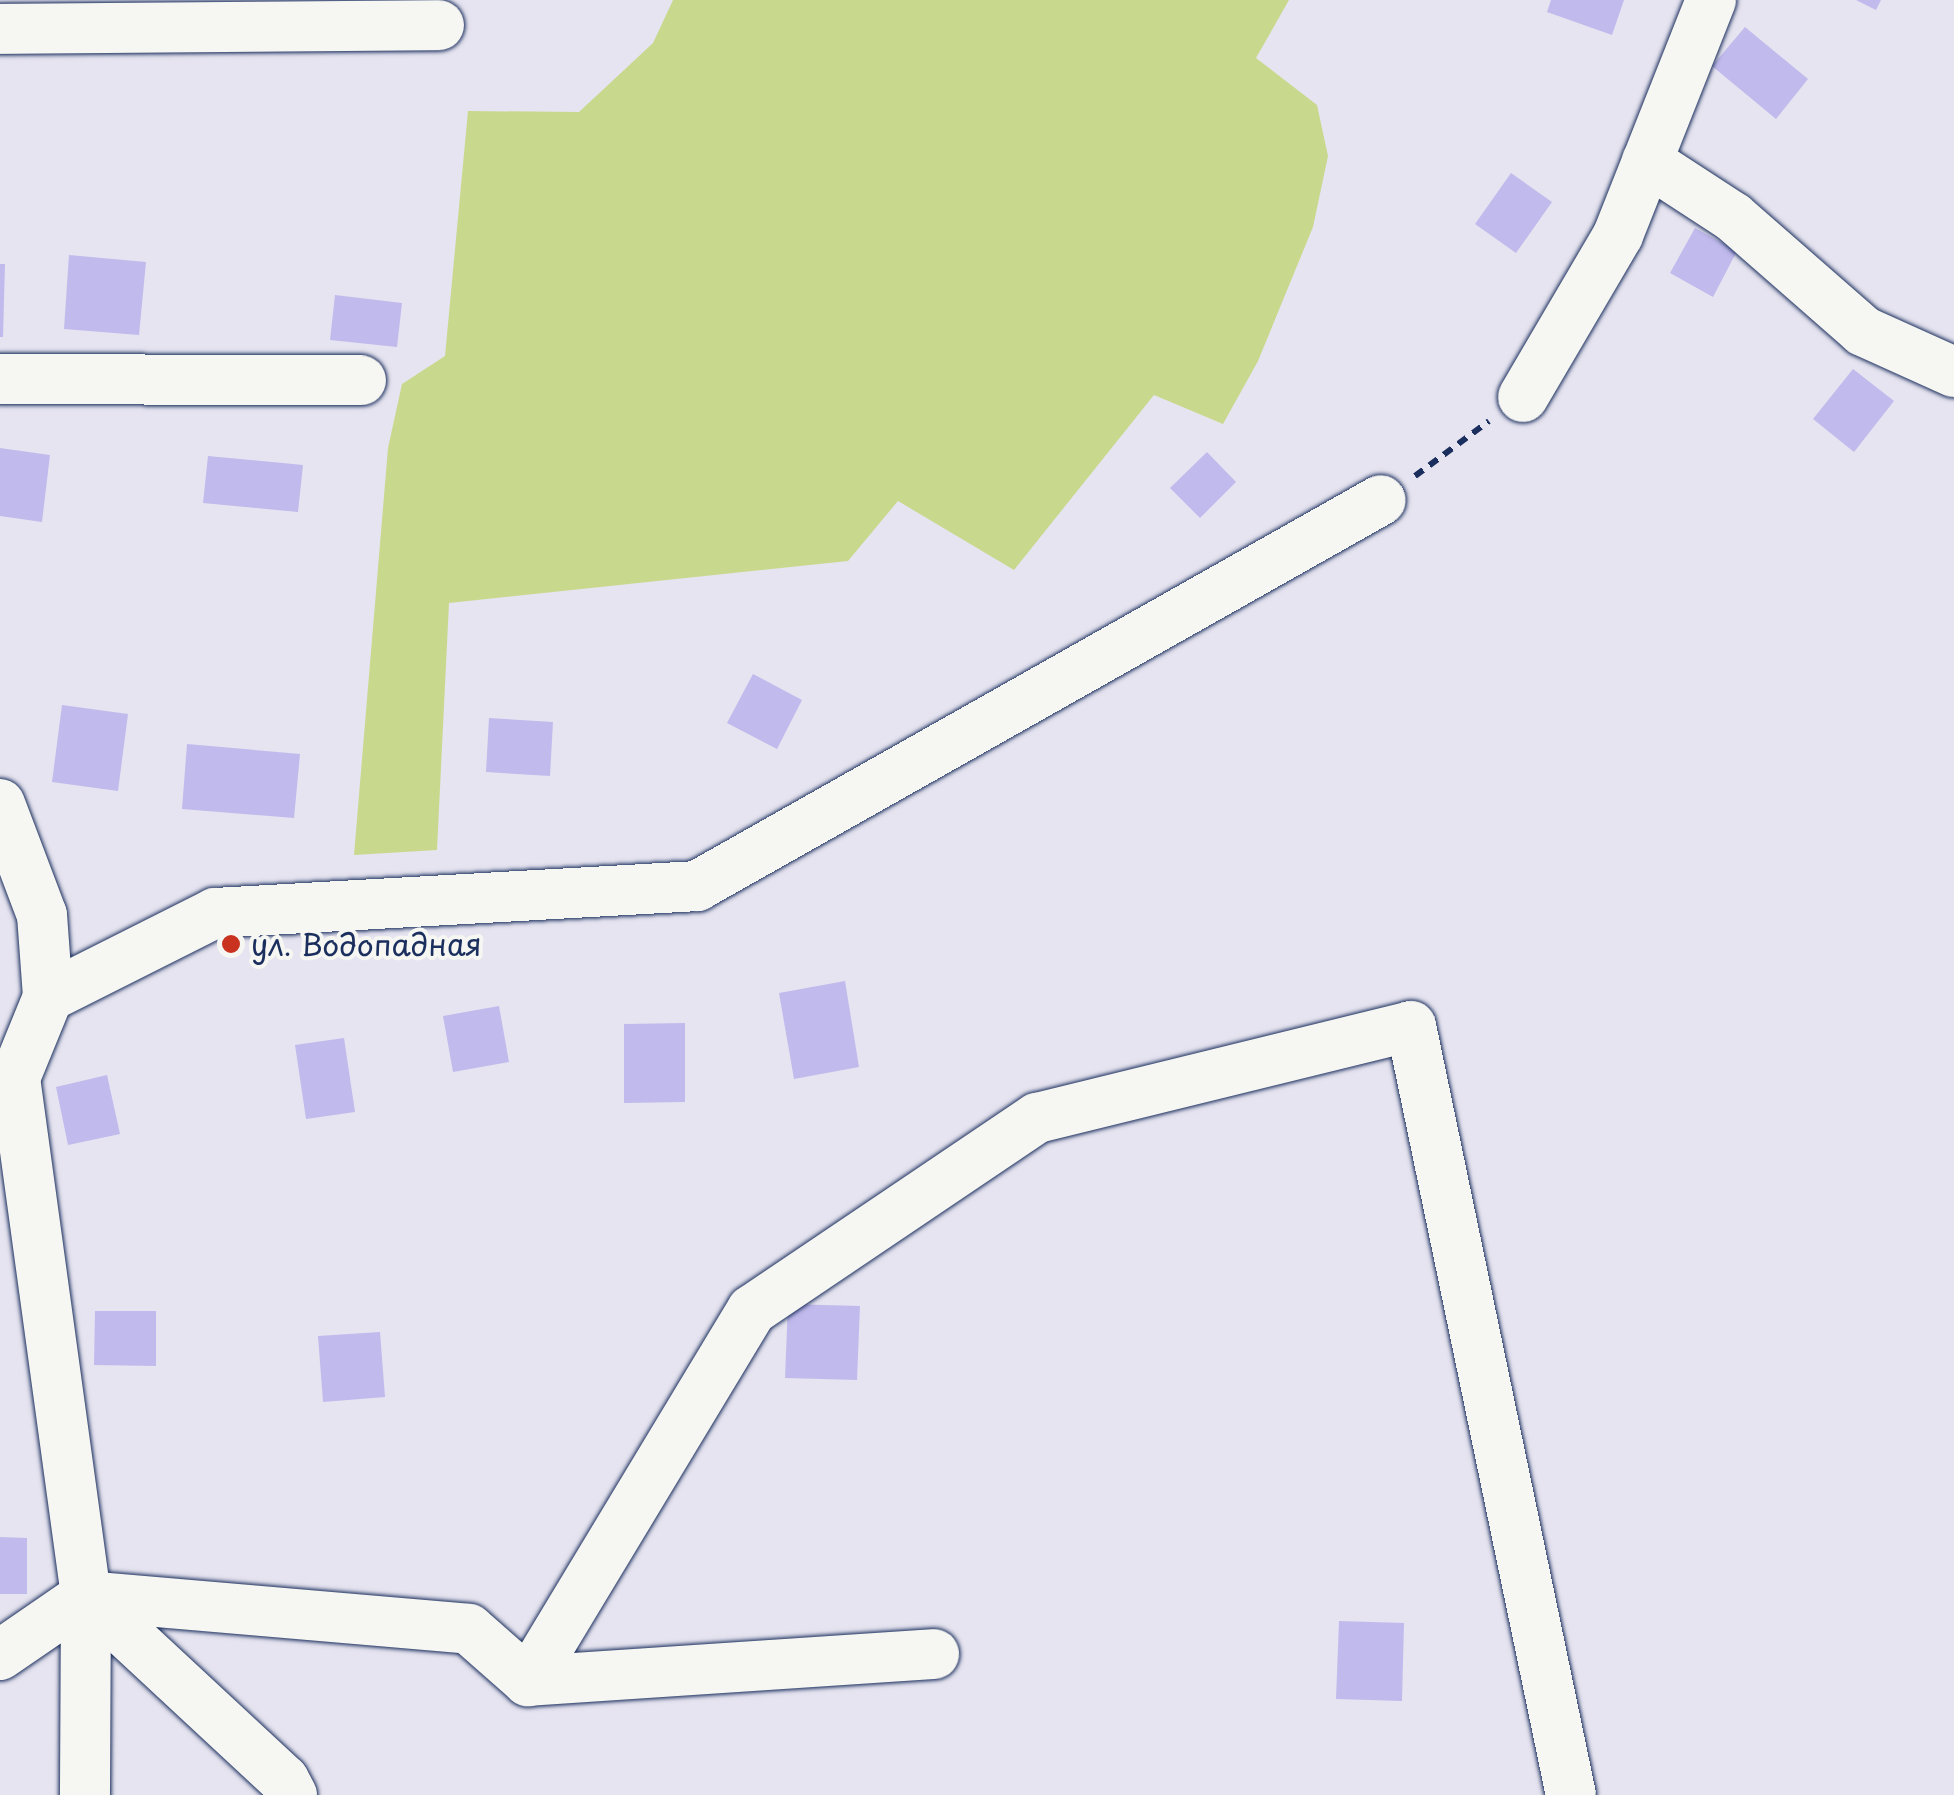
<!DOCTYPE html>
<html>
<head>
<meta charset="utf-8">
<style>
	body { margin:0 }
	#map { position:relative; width:1954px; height:1795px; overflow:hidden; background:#e6e4f0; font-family:"Playpen Sans",sans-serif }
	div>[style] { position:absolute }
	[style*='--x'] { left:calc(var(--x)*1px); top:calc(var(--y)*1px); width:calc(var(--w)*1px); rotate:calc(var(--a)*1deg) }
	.green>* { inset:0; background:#c8d98e }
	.building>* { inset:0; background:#c1baec }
	.path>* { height:6px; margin-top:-3px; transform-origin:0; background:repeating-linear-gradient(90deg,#1b2f5e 0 10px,transparent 0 18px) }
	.roads { filter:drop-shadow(0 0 2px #1b2f5e) drop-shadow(0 0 2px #1b2f5e) }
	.minor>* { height:50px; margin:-25px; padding:0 25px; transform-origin:25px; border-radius:25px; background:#f6f6f2 }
	.dots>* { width:28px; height:28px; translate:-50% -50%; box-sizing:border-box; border:5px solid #f6f6f2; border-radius:50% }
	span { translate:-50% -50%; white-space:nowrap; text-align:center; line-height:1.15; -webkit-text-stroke:8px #f6f6f2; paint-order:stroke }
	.poi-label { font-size:30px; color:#1b2f5e }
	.left { translate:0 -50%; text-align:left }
</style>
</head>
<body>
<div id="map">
	<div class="green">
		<i style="clip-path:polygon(673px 0,1289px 0,1256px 58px,1317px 105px,1328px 156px,1313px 227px,1258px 361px,1223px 424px,1154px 395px,1014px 570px,898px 501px,848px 561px,449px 603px,437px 850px,354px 855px,388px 448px,402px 384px,445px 356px,468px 111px,579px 112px,653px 43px)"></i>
	</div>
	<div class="building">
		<i style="clip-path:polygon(1551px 0,1624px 0,1612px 35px,1547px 12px)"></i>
		<i style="clip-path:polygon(1856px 0,1881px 0,1876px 10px)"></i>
		<i style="clip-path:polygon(1745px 27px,1808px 79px,1776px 119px,1712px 66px)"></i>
		<i style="clip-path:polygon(1511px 173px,1552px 202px,1516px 253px,1475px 224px)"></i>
		<i style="clip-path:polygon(1695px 228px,1737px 251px,1713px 297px,1670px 273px)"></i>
		<i style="clip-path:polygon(69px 255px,146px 262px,139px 335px,64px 329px)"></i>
		<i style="clip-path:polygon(0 264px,5px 264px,3px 337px,0 337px)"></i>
		<i style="clip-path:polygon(335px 295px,402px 303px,397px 347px,330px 340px)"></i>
		<i style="clip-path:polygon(1853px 369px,1894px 401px,1854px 452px,1813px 419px)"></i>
		<i style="clip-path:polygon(0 448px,50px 455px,42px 522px,0 516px)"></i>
		<i style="clip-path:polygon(1207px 452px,1236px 482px,1200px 518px,1170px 488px)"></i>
		<i style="clip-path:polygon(208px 456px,303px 465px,298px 512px,203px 503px)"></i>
		<i style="clip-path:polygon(753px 674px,802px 700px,777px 749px,727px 723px)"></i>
		<i style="clip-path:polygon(62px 705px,128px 714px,118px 791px,52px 782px)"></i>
		<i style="clip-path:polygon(489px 718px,553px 722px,550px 776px,486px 772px)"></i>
		<i style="clip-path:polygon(187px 744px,300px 754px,294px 818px,182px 809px)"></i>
		<i style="clip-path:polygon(845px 981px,859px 1067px,794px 1079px,779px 993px)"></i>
		<i style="clip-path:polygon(499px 1006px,509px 1062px,453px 1072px,443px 1016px)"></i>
		<i style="clip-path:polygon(685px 1023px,685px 1102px,624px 1103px,624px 1024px)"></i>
		<i style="clip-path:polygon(344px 1038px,355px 1112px,306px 1119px,295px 1045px)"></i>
		<i style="clip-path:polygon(107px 1075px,120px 1134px,68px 1145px,56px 1087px)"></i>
		<i style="clip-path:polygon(788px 1304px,860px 1306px,857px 1380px,785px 1378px)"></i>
		<i style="clip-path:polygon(95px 1311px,156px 1311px,156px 1366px,94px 1365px)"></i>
		<i style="clip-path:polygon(380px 1332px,385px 1397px,323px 1402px,318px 1336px)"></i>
		<i style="clip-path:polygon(0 1537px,27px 1538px,27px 1594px,0 1594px)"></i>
		<i style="clip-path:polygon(1339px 1621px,1404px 1623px,1402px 1701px,1336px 1699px)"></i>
	</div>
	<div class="path">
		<i style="--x:1415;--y:476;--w:92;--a:-36.6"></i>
	</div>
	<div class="roads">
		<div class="minor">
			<i style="--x:0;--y:29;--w:439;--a:-0.5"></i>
			<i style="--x:1647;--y:161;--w:103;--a:33.1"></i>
			<i style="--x:1733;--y:217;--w:173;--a:41.2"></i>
			<i style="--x:1863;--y:331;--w:100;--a:24.3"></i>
			<i style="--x:0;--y:379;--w:361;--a:0.2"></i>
			<i style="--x:1523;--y:397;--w:188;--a:-59.6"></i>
			<i style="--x:1618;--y:235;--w:253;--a:-68.4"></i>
			<i style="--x:0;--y:804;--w:119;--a:69.3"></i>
			<i style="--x:42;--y:915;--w:82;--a:85.8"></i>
			<i style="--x:86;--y:1596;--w:384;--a:4.9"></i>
			<i style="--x:469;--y:1629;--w:79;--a:41.4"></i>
			<i style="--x:528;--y:1681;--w:407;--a:-3.8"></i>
			<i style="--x:0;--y:1655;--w:104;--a:-34.5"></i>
			<i style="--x:86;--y:1596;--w:199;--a:90.3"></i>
			<i style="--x:528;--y:1681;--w:433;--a:-58.9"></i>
			<i style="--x:752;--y:1310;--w:344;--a:-34"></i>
			<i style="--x:1037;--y:1118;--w:385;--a:-13.8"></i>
			<i style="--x:1411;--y:1026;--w:785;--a:78.25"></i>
			<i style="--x:292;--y:1795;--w:17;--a:-118"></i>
			<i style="--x:284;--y:1780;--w:270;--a:-137.1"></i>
			<i style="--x:86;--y:1596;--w:523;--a:-97.8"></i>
			<i style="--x:15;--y:1078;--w:87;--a:-67.8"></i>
			<i style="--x:48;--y:997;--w:187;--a:-26.7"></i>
			<i style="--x:215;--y:913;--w:483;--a:-3.2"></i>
			<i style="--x:697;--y:886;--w:785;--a:-29.44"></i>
		</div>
	</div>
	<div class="dots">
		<i style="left:231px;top:944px;background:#c8321e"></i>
	</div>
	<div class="poi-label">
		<span class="left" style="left:251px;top:944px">ул. Водопадная</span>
	</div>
</div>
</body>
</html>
